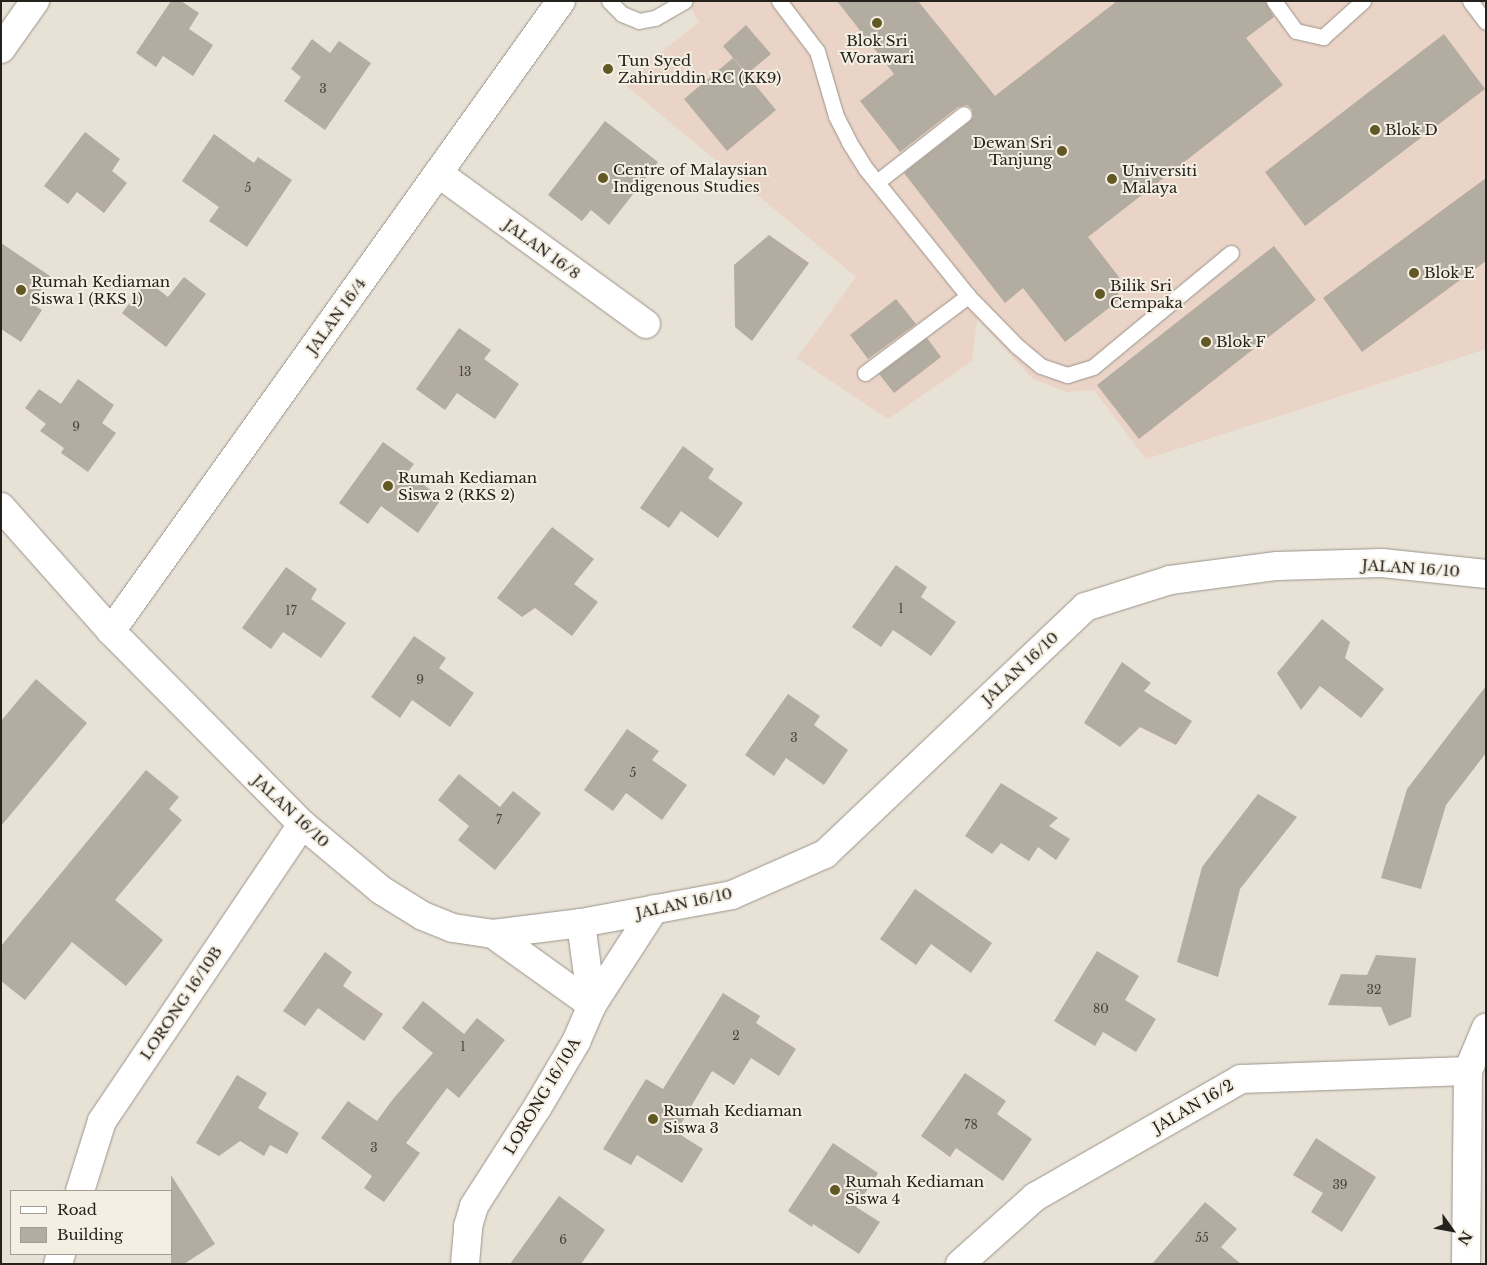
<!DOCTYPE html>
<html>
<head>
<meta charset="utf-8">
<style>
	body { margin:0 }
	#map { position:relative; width:1487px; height:1265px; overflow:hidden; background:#e8e1d6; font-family:"Libre Baskerville",serif }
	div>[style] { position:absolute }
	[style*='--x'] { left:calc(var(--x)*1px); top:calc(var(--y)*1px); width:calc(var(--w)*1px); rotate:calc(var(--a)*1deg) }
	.industrial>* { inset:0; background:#ead3c7 }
	.building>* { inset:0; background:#b3aca1 }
	.roads { filter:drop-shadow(0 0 1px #9a9489) drop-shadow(0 0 1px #9a9489) }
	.lane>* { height:15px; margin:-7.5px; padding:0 7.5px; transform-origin:7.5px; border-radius:7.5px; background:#fff }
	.street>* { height:28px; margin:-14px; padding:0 14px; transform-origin:14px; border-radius:14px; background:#fff }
	.dots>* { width:14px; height:14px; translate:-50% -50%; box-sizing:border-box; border:2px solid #f5efe3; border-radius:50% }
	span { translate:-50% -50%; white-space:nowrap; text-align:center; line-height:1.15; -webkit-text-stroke:4px #f5efe3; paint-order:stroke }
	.number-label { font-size:12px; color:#48443f }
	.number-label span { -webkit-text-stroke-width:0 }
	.poi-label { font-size:15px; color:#25221e }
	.left { translate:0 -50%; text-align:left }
	.right { translate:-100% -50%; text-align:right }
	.street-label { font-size:15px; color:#25221e }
	.frame { position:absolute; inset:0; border:2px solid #25221e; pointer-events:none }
	.legend { position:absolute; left:10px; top:1190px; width:162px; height:65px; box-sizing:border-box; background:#f5efe3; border:1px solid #a29d94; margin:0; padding:6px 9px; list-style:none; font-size:15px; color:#25221e }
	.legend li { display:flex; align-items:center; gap:10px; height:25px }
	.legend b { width:25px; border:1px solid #a29d94 }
	.north { position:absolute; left:1427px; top:1205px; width:50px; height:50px; -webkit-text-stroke:4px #f5efe3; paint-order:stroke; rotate:122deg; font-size:14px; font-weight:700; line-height:20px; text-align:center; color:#25221e }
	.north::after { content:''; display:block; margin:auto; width:18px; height:22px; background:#25221e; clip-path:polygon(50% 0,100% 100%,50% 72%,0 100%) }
</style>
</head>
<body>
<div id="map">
	<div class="industrial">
		<i style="clip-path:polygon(687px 1px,1486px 1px,1486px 349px,1146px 459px,1094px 390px,1066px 392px,1032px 378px,977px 319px,972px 361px,888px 419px,797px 358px,856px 277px,623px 83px,699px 22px)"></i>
	</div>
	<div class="building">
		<i style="clip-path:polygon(171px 1px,181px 1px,199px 13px,189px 29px,213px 45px,193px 76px,163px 56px,156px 67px,136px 53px)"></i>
		<i style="clip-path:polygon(837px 1px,918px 1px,995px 96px,1117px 1px,1265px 1px,1274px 17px,1246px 38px,1283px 85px,1088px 237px,1119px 277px,1118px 301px,1065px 342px,1023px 288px,1005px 303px,904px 173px,970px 121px,973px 117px,972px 109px,967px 105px,958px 107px,900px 152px,860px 101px,894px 74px)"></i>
		<i style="clip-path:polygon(746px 25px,771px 54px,747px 74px,723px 46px)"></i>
		<i style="clip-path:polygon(1444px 34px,1485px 89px,1305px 226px,1265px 172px)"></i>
		<i style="clip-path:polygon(312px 39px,330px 53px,339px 41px,371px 63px,325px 130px,284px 101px,301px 77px,291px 69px)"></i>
		<i style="clip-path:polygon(733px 58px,776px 110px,727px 151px,684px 99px)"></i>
		<i style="clip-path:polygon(605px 121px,658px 162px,609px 225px,591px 210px,582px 221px,548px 195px)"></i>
		<i style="clip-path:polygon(85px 132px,120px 159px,112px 171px,127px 183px,104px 213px,77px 192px,68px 204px,44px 186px)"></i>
		<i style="clip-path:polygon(214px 134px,254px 163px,258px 157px,292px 180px,247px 247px,209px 221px,219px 207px,182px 181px)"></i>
		<i style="clip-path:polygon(1486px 178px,1486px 261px,1362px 352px,1323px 298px)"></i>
		<i style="clip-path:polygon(769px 235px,809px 263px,752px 341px,735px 327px,734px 265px)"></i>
		<i style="clip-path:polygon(1px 243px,50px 276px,32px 304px,42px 310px,21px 342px,1px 329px)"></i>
		<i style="clip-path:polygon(1274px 246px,1316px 300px,1139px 439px,1097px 385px)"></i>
		<i style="clip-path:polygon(184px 277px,206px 294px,166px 347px,122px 313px,147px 281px,168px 297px)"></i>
		<i style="clip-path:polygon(896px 299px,916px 324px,868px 359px,850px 335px)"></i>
		<i style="clip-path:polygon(459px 328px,491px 350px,484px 359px,519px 384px,495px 419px,457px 393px,445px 410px,416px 389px)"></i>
		<i style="clip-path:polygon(927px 338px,941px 357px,894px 393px,879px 374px)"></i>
		<i style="clip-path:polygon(78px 379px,114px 405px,102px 423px,116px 433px,88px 472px,61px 453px,64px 448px,40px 431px,46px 424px,25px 408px,39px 389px,61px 404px)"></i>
		<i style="clip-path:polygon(383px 442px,414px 464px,407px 473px,442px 498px,418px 533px,381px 506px,368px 524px,339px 503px)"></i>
		<i style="clip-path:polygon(683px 446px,714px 469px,708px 478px,743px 503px,718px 538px,681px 511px,669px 528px,640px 508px)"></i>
		<i style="clip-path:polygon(552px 527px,594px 559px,574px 584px,598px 602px,572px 636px,535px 608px,522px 617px,497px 598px)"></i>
		<i style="clip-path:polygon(896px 565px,927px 587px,921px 597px,956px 622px,931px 656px,893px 630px,881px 647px,852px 627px)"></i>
		<i style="clip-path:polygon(286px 567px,317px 589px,311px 599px,346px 623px,321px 658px,283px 632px,271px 649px,242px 628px)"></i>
		<i style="clip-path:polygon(1322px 619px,1350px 642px,1345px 658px,1384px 689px,1361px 718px,1320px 686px,1301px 710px,1277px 673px)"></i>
		<i style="clip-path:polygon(414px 636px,446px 658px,439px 668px,474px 693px,450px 727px,412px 700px,400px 718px,371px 697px)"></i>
		<i style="clip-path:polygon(1122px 662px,1151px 683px,1144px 691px,1192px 721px,1176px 745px,1140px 727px,1120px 747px,1084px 723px)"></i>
		<i style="clip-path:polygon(36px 679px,87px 723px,1px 826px,1px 721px)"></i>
		<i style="clip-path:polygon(1486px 686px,1486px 753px,1446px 805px,1421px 889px,1381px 878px,1407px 789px)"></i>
		<i style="clip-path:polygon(788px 694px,820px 716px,814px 725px,848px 750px,824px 785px,786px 758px,774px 776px,745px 755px)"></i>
		<i style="clip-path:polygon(627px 729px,659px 751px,652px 760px,687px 785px,662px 820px,626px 793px,613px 811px,584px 790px)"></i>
		<i style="clip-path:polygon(146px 770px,179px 797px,169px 809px,182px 820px,115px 900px,163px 940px,126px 986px,72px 942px,25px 1000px,1px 981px,1px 946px)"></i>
		<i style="clip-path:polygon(459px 774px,500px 807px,513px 791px,541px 813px,495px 870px,458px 840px,469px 826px,438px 800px)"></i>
		<i style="clip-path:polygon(1001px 783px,1058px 818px,1049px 826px,1070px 839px,1056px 860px,1038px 847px,1029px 861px,1001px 843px,992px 854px,965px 836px)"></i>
		<i style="clip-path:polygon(1258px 794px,1297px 817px,1240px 889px,1218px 977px,1177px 962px,1202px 867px)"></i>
		<i style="clip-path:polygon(915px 889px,992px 943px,971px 973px,931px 944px,916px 965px,880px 939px)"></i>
		<i style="clip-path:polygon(1097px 951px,1139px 976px,1125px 1000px,1156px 1019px,1136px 1052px,1103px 1032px,1095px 1046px,1054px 1021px)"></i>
		<i style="clip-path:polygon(325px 952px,352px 972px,343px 986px,383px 1014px,364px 1041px,318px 1008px,305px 1026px,283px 1011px)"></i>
		<i style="clip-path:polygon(1376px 955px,1416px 958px,1411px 1017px,1389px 1026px,1381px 1007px,1328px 1005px,1341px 974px,1367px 975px)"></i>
		<i style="clip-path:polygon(723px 993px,760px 1016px,756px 1023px,796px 1049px,779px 1076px,751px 1058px,734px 1085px,712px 1071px,676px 1132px,703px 1149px,682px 1183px,637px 1155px,631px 1165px,603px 1149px,646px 1079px,663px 1089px)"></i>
		<i style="clip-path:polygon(423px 1001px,464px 1034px,477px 1018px,505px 1040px,459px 1098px,447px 1088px,406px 1143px,420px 1153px,384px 1202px,364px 1188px,372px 1176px,321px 1138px,348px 1101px,377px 1121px,393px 1099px,433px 1053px,402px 1028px)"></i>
		<i style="clip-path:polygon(965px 1073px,1006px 1101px,997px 1114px,1032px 1139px,1003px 1181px,956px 1148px,950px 1157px,921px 1136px)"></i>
		<i style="clip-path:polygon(237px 1075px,267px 1093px,258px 1108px,299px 1133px,287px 1154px,270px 1145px,264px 1156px,240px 1141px,219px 1156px,196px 1143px)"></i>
		<i style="clip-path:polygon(1316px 1138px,1376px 1177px,1342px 1232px,1311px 1212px,1323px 1193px,1293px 1175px)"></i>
		<i style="clip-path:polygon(833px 1143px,878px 1173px,856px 1207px,880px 1222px,859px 1254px,813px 1224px,812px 1227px,788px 1211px)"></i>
		<i style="clip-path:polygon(171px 1175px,215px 1244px,184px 1264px,171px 1264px)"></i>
		<i style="clip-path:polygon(559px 1196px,605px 1230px,581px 1264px,510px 1264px)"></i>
		<i style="clip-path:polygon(1205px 1202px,1237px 1229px,1221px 1247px,1241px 1264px,1152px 1264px)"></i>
	</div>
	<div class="roads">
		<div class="lane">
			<i style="--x:609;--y:1;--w:18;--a:45"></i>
			<i style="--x:622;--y:14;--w:18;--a:22"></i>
			<i style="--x:639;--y:21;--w:16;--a:-11"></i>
			<i style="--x:655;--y:18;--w:34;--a:-30"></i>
			<i style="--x:779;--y:1;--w:63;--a:52.8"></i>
			<i style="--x:817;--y:51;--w:68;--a:73.7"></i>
			<i style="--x:836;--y:116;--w:29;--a:63"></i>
			<i style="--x:849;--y:142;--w:32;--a:58"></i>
			<i style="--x:866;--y:169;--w:163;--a:51.2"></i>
			<i style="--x:968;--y:296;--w:70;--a:45.6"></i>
			<i style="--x:1017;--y:346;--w:31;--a:40"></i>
			<i style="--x:1041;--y:366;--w:28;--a:19"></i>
			<i style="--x:1067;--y:375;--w:27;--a:-17"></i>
			<i style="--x:1093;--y:367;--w:179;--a:-39.6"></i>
			<i style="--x:1274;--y:1;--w:37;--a:54"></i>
			<i style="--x:1296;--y:31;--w:28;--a:13"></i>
			<i style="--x:1323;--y:37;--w:54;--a:-42"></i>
			<i style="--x:1470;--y:1;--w:26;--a:53"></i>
			<i style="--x:877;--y:182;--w:110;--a:-38"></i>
			<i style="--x:865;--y:373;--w:129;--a:-36.8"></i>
		</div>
		<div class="street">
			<i style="--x:1;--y:49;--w:59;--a:-54.7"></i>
			<i style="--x:438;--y:173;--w:257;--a:36"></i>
			<i style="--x:1;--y:507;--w:166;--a:48.4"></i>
			<i style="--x:111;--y:631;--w:272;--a:45.3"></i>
			<i style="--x:302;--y:824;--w:103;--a:39.9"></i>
			<i style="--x:381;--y:890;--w:49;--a:31.8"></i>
			<i style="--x:423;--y:916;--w:32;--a:22"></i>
			<i style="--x:453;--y:928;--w:40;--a:8.5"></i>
			<i style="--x:493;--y:934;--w:89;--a:-7.1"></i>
			<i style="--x:581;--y:923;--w:154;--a:-10.5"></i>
			<i style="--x:732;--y:895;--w:102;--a:-23.8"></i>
			<i style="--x:825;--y:854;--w:359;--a:-43.5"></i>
			<i style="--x:1085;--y:607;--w:89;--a:-17.6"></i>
			<i style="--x:1170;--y:580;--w:108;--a:-7.5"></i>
			<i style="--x:1277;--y:566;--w:105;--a:-1.6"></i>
			<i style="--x:1382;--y:563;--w:105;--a:6"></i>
			<i style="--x:111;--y:631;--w:774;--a:-54.46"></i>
			<i style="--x:581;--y:923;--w:83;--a:82.4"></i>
			<i style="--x:493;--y:934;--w:122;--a:35.6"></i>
			<i style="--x:1468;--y:1071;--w:47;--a:-67.3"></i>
			<i style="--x:80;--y:1191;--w:73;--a:-72.6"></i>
			<i style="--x:102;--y:1121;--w:358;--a:-56"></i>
			<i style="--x:58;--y:1264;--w:10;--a:-73"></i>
			<i style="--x:465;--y:1264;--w:38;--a:-85"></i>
			<i style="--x:468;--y:1226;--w:21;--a:-73"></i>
			<i style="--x:474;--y:1206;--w:117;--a:-57.3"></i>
			<i style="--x:537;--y:1108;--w:77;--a:-59.4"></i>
			<i style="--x:576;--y:1042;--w:40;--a:-66.6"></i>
			<i style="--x:592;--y:1005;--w:114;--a:-57.1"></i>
			<i style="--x:960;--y:1264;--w:101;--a:-41.8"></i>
			<i style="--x:1035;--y:1197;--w:237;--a:-29.8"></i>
			<i style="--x:1241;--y:1079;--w:227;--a:-2"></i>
			<i style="--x:1468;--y:1071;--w:193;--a:90.6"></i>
		</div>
	</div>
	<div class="dots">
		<i style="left:877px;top:23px;background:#625824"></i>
		<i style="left:608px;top:69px;background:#625824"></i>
		<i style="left:1375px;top:130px;background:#625824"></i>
		<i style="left:1062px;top:151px;background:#625824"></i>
		<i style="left:603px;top:178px;background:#625824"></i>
		<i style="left:1112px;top:179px;background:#625824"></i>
		<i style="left:1414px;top:273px;background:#625824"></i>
		<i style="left:21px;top:290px;background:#625824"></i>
		<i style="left:1100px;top:294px;background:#625824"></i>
		<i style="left:1206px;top:342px;background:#625824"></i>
		<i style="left:388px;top:486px;background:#625824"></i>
		<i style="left:653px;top:1119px;background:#625824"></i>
		<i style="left:835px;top:1190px;background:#625824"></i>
	</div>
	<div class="number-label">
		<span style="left:323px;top:89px">3</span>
		<span style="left:248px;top:188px">5</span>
		<span style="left:465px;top:372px">13</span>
		<span style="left:76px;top:427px">9</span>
		<span style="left:901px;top:609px">1</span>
		<span style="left:291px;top:611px">17</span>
		<span style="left:420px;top:680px">9</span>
		<span style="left:794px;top:738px">3</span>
		<span style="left:633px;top:773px">5</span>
		<span style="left:499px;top:820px">7</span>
		<span style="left:1374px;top:990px">32</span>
		<span style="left:1101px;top:1009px">80</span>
		<span style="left:736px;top:1036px">2</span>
		<span style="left:463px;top:1047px">1</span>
		<span style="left:971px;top:1125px">78</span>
		<span style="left:374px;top:1148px">3</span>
		<span style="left:1340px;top:1185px">39</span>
		<span style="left:1202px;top:1238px">55</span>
		<span style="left:563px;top:1240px">6</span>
	</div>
	<div class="poi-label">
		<span style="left:877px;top:49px">Blok Sri<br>Worawari</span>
		<span class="left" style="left:618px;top:69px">Tun Syed<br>Zahiruddin RC (KK9)</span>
		<span class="left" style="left:1385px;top:130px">Blok D</span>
		<span class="right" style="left:1052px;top:151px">Dewan Sri<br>Tanjung</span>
		<span class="left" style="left:613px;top:178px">Centre of Malaysian<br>Indigenous Studies</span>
		<span class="left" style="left:1122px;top:179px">Universiti<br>Malaya</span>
		<span class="left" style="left:1424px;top:273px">Blok E</span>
		<span class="left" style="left:31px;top:290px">Rumah Kediaman<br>Siswa 1 (RKS 1)</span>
		<span class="left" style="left:1110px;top:294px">Bilik Sri<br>Cempaka</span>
		<span class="left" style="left:1216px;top:342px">Blok F</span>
		<span class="left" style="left:398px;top:486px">Rumah Kediaman<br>Siswa 2 (RKS 2)</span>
		<span class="left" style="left:663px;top:1119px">Rumah Kediaman<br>Siswa 3</span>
		<span class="left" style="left:845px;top:1190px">Rumah Kediaman<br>Siswa 4</span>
	</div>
	<div class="street-label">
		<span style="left:542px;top:249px;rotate:36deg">JALAN 16/8</span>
		<span style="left:336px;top:316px;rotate:-54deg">JALAN 16/4</span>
		<span style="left:1411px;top:568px;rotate:4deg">JALAN 16/10</span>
		<span style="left:1020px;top:668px;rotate:-43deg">JALAN 16/10</span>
		<span style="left:291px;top:811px;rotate:43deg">JALAN 16/10</span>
		<span style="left:684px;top:903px;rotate:-12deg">JALAN 16/10</span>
		<span style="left:181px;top:1003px;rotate:-56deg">LORONG 16/10B</span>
		<span style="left:542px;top:1096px;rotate:-59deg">LORONG 16/10A</span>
		<span style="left:1193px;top:1106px;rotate:-30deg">JALAN 16/2</span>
	</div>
	<div class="frame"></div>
	<ul class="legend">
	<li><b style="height:6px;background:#fff"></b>Road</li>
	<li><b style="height:14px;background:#b3aca1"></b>Building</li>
	</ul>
	<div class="north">N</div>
</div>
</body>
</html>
